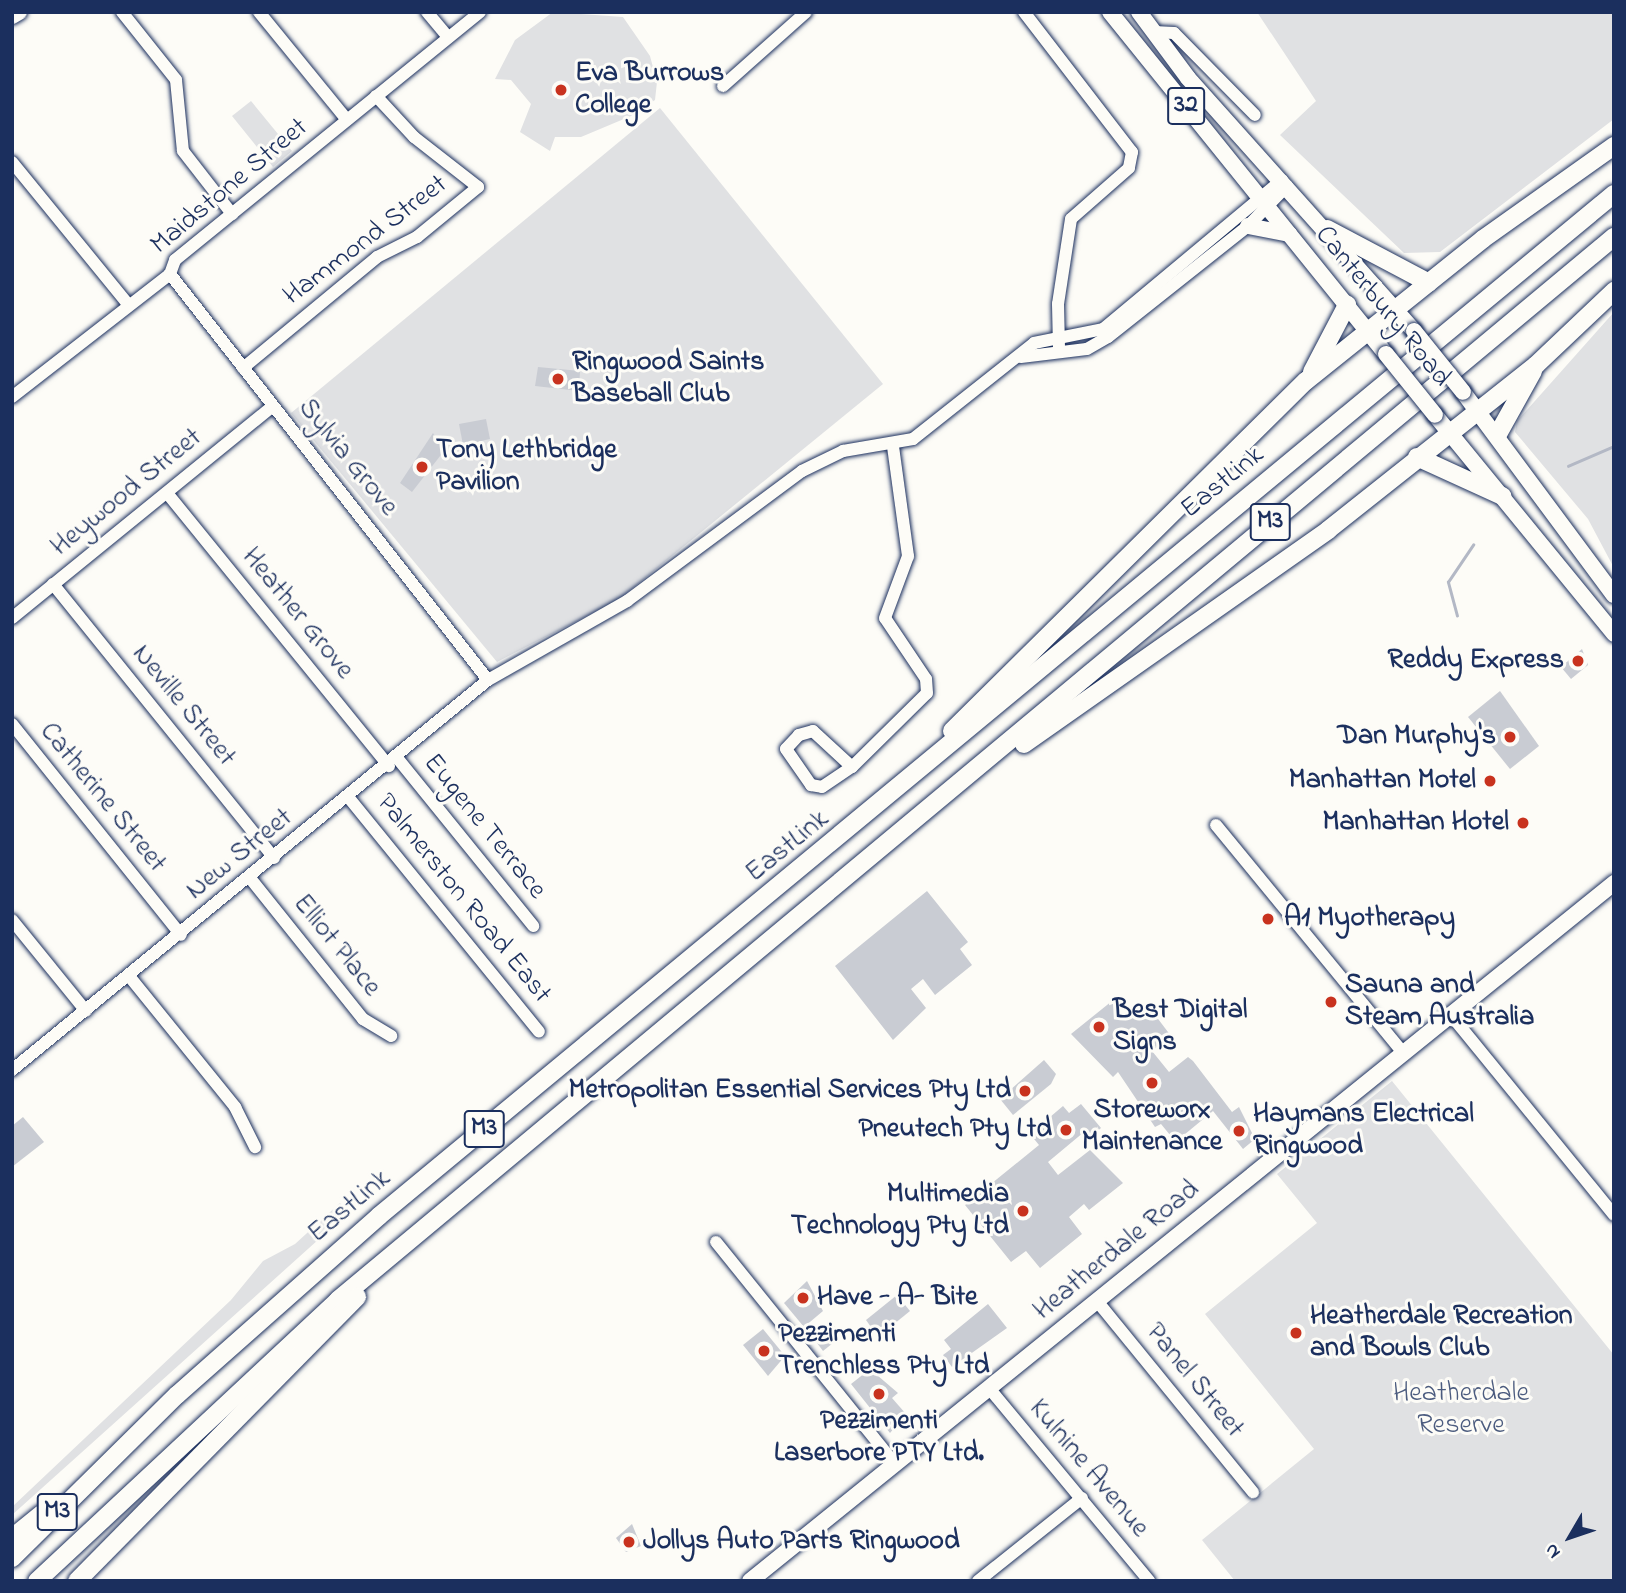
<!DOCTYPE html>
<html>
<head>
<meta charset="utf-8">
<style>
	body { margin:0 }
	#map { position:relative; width:1626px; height:1593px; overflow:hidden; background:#fdfcf7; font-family:"Indie Flower",sans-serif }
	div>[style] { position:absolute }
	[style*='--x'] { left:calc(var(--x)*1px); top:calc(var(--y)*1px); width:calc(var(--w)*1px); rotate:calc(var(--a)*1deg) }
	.green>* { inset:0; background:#e0e1e3 }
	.stream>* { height:2.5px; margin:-1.25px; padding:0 1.25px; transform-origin:1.25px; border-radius:1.25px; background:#b3b8c5 }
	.building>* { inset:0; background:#c9ccd3 }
	.roads { filter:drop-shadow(0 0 2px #1b2f5e) drop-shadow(0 0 2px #1b2f5e) }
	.minor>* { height:12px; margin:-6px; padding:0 6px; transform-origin:6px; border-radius:6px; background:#fdfcf7 }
	.major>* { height:16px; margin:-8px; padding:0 8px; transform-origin:8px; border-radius:8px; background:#fdfcf7 }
	.highway>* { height:18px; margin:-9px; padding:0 9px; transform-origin:9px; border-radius:9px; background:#fdfcf7 }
	.bridges { filter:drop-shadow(0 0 2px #1b2f5e) drop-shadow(0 0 2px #1b2f5e) }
	.major-bridge>* { height:16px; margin:-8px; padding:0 8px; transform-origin:8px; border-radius:8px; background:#fdfcf7 }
	.dots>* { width:19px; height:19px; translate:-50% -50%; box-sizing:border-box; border:4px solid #fdfcf7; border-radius:50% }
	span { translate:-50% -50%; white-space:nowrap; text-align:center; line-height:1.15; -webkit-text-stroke:6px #fdfcf7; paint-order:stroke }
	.shield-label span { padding:2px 5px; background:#fdfcf7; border:2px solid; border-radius:5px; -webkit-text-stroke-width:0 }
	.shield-label { font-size:26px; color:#1b2f5e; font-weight:700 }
	.poi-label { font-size:28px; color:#1b2f5e; font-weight:700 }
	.left { translate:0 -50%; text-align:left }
	.right { translate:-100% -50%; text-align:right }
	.street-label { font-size:28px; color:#1b2f5e }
	.park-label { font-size:28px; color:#4c5c7f }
	.frame { position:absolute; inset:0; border:14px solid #1b2f5e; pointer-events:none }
	.north { position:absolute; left:1535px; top:1502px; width:70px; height:70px; -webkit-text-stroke:5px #fdfcf7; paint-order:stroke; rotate:231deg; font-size:19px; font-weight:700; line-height:28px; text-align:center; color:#1b2f5e }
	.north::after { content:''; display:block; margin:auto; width:24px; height:32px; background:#1b2f5e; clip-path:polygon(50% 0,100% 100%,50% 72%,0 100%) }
</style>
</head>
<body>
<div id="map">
	<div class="green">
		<i style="clip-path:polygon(553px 12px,623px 17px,650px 56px,657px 82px,655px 100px,631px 116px,581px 137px,555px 137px,550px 151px,520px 132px,531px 104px,511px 80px,495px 79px,515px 40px)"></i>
		<i style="clip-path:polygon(1257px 12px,1614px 12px,1614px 119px,1440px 252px,1404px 253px,1280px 135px,1316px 101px)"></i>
		<i style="clip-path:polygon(251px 101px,292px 151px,273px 167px,232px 116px)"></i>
		<i style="clip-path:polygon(660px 108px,883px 384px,618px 600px,497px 662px,291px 413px)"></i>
		<i style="clip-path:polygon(1614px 312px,1614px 568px,1588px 519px,1515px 432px,1517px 421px)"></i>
		<i style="clip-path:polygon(1392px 1081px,1614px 1355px,1613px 1581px,1235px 1581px,1202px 1540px,1314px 1449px,1205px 1314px,1317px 1223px,1277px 1174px)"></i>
		<i style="clip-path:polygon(340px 1203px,348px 1213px,12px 1515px,12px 1507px,231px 1300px,263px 1261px,295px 1244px)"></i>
	</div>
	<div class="stream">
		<i style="--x:1568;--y:466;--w:50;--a:-23.5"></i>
		<i style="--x:1457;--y:616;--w:35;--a:-105"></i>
		<i style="--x:1448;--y:582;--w:45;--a:-56"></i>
	</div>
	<div class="building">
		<i style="clip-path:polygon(538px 367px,580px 371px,579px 391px,535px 386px)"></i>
		<i style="clip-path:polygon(486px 419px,490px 439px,463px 445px,459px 424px)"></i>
		<i style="clip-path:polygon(433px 433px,444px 451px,412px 492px,400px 483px)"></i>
		<i style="clip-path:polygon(1582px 649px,1588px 665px,1571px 679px,1561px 667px)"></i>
		<i style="clip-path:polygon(1500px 691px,1539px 746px,1510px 769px,1468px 717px)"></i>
		<i style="clip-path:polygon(927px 891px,968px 942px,960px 949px,972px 965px,935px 995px,923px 979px,911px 989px,926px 1008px,893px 1040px,835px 966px)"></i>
		<i style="clip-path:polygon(1112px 1001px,1126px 1019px,1146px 1003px,1171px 1036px,1152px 1051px,1169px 1072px,1188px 1057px,1193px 1061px,1232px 1112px,1239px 1107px,1255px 1139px,1243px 1149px,1213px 1111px,1167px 1149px,1162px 1142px,1170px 1135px,1161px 1124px,1155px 1127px,1118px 1072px,1113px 1077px,1071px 1034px)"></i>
		<i style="clip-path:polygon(1044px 1060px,1056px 1074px,1051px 1084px,1013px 1115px,1000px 1099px)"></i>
		<i style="clip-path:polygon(1081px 1104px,1101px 1128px,1089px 1138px,1084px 1132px,1048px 1162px,1058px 1175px,1090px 1150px,1123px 1183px,1089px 1210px,1084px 1204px,1069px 1217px,1082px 1234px,1040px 1268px,1026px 1251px,1011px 1262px,965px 1205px,1039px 1145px,1030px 1134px,1063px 1106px,1069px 1113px)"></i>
		<i style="clip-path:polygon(23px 1117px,44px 1142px,12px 1167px,12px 1126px)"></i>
		<i style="clip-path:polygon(807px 1281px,823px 1311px,804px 1327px,784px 1303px)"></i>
		<i style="clip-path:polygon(897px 1295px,910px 1311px,878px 1337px,866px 1320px)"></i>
		<i style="clip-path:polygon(988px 1304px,1007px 1328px,952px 1367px,943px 1355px,951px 1349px,944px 1340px)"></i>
		<i style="clip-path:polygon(832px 1324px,843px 1335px,823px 1351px,814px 1339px)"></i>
		<i style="clip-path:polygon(763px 1329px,785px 1356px,768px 1376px,743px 1345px)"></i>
		<i style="clip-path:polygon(870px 1369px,898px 1393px,892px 1398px,906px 1414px,890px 1433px,851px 1384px)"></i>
		<i style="clip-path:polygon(632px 1524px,641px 1546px,626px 1552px,616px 1538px)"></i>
	</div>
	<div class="roads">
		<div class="minor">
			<i style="--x:122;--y:12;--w:87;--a:51.5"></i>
			<i style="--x:176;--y:80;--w:71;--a:84.4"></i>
			<i style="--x:183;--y:151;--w:80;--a:52.1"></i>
			<i style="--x:259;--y:12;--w:139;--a:50.8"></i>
			<i style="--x:427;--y:12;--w:33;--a:50"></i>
			<i style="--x:1024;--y:12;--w:177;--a:52.4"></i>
			<i style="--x:1132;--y:152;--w:16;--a:101"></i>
			<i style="--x:1129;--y:168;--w:77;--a:138.7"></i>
			<i style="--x:1071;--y:219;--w:86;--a:98.7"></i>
			<i style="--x:1058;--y:304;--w:45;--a:88.7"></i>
			<i style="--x:1154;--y:32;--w:20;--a:3"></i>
			<i style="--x:1174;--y:33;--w:115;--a:45.4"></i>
			<i style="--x:723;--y:86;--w:111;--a:-41.7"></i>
			<i style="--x:12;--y:162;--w:182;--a:50.8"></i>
			<i style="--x:1021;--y:357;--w:66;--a:-6.9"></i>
			<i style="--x:1087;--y:349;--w:24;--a:-30"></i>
			<i style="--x:1108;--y:337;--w:179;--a:-38.4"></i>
			<i style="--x:1248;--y:226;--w:56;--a:-45.7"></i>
			<i style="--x:243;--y:368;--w:174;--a:-39.6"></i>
			<i style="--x:377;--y:257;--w:45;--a:-26.6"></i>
			<i style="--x:417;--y:237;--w:79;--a:-39.3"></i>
			<i style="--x:478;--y:187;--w:81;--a:-142"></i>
			<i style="--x:414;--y:137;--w:56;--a:-132.8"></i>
			<i style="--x:12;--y:397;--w:200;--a:-37.9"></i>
			<i style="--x:170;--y:274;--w:15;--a:-70"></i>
			<i style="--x:175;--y:260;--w:393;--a:-39.1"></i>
			<i style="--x:167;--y:493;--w:352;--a:50.9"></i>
			<i style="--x:53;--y:584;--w:352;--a:51.1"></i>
			<i style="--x:12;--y:618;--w:336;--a:-39.1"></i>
			<i style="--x:488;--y:680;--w:160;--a:-29.6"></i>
			<i style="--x:627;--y:601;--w:218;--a:-36.6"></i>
			<i style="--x:802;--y:471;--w:46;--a:-26"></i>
			<i style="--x:843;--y:451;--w:71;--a:-9.7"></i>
			<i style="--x:913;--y:439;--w:154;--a:-38.4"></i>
			<i style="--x:1034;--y:343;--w:70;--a:-11.5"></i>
			<i style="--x:1103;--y:329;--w:233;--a:-39.8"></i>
			<i style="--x:12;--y:724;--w:270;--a:51.3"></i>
			<i style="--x:398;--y:759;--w:215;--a:51"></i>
			<i style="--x:852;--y:767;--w:53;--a:-137.3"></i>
			<i style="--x:813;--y:731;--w:15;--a:164"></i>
			<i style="--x:799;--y:735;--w:19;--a:133"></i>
			<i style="--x:786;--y:749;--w:44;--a:55.2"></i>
			<i style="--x:811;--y:785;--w:11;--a:10"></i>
			<i style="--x:822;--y:787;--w:36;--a:-34"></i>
			<i style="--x:852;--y:767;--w:105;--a:-44.6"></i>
			<i style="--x:927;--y:693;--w:14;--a:-94"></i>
			<i style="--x:926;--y:679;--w:73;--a:-123.9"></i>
			<i style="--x:885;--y:618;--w:66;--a:-69.6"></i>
			<i style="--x:908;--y:556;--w:111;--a:-97.8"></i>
			<i style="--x:349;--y:798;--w:301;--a:50.9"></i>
			<i style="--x:1216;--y:825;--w:295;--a:50.6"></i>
			<i style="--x:250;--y:878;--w:181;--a:51.3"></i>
			<i style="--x:363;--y:1019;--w:33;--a:31"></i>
			<i style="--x:12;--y:920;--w:117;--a:50.9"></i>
			<i style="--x:129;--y:976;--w:169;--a:51"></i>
			<i style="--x:235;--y:1107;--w:45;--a:63.4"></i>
			<i style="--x:1451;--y:1015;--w:258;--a:50.8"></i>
			<i style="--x:12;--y:1070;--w:615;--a:-39.33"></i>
			<i style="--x:488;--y:680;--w:516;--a:-128.07"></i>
			<i style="--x:716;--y:1242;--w:285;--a:51.1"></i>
			<i style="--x:1097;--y:1301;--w:247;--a:50.8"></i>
			<i style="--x:989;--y:1388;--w:251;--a:50.3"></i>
			<i style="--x:978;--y:1581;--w:133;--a:-38.6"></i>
		</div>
		<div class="major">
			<i style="--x:1110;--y:12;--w:439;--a:51.1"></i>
			<i style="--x:1139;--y:12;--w:82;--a:53.4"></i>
			<i style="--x:1188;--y:78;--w:339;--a:48.2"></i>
			<i style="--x:12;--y:16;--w:8;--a:-30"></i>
			<i style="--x:1248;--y:226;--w:42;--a:11"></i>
			<i style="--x:1463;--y:392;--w:253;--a:53.4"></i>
			<i style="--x:1435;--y:415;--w:283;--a:50.7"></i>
			<i style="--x:750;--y:1581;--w:1111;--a:-38.93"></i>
		</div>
		<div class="highway">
			<i style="--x:1327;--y:229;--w:115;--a:27.9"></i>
			<i style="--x:1312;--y:372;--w:76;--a:-62.4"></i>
			<i style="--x:1498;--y:434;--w:72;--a:-60.9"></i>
			<i style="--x:1417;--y:457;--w:94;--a:24.6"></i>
			<i style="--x:952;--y:731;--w:498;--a:-44.7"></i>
			<i style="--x:1306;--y:381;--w:227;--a:-38.7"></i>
			<i style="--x:1483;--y:239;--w:161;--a:-35.4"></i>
			<i style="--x:1024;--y:744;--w:372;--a:-35.1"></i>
			<i style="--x:1328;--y:530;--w:265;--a:-38.4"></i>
			<i style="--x:1536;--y:365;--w:108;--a:-43.5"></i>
			<i style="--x:12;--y:1538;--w:38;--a:-39"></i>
			<i style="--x:12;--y:1558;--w:232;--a:-44.7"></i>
			<i style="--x:177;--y:1395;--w:270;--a:-41.5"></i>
			<i style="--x:379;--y:1216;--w:1603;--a:-39.61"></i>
			<i style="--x:37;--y:1581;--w:412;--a:-43"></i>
			<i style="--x:338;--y:1300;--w:1661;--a:-39.8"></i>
			<i style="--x:77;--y:1581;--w:399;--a:-45.4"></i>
		</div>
	</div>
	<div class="bridges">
		<div class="major-bridge">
			<i style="--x:1414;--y:331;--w:78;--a:51.2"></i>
			<i style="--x:1386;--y:354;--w:78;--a:51.2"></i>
		</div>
	</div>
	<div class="dots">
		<i style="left:561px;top:90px;background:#c8321e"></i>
		<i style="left:558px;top:379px;background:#c8321e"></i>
		<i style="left:422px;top:467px;background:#c8321e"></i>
		<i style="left:1578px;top:661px;background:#c8321e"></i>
		<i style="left:1510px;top:737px;background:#c8321e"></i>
		<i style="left:1490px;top:781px;background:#c8321e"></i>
		<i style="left:1523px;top:823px;background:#c8321e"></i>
		<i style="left:1268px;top:919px;background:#c8321e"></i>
		<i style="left:1331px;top:1002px;background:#c8321e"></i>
		<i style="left:1099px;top:1027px;background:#c8321e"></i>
		<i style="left:1152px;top:1083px;background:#c8321e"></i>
		<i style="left:1025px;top:1091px;background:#c8321e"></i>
		<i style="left:1066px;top:1130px;background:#c8321e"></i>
		<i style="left:1239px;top:1131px;background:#c8321e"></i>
		<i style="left:1023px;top:1211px;background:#c8321e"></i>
		<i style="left:803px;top:1298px;background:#c8321e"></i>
		<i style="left:1296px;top:1333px;background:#c8321e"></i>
		<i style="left:764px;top:1351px;background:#c8321e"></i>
		<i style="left:879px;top:1394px;background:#c8321e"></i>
		<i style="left:629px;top:1542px;background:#c8321e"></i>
	</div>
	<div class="shield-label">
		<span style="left:1186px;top:106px">32</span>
		<span style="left:1270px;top:522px">M3</span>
		<span style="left:484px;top:1129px">M3</span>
		<span style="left:57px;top:1512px">M3</span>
	</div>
	<div class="poi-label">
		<span class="left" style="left:575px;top:90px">Eva Burrows<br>College</span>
		<span class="left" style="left:572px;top:379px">Ringwood Saints<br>Baseball Club</span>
		<span class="left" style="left:436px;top:467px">Tony Lethbridge<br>Pavilion</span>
		<span class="right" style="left:1564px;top:661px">Reddy Express</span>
		<span class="right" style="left:1496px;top:737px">Dan Murphy's</span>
		<span class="right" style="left:1476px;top:781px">Manhattan Motel</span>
		<span class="right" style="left:1509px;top:823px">Manhattan Hotel</span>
		<span class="left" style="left:1284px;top:919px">A1 Myotherapy</span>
		<span class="left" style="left:1345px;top:1002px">Sauna and<br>Steam Australia</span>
		<span class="left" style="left:1113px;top:1027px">Best Digital<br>Signs</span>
		<span class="right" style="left:1011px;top:1091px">Metropolitan Essential Services Pty Ltd</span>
		<span style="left:1152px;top:1127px">Storeworx<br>Maintenance</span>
		<span class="left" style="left:1253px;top:1131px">Haymans Electrical<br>Ringwood</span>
		<span class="right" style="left:1052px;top:1130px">Pneutech Pty Ltd</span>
		<span class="right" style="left:1009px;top:1211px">Multimedia<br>Technology Pty Ltd</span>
		<span class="left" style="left:817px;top:1298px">Have - A- Bite</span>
		<span class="left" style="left:1310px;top:1333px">Heatherdale Recreation<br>and Bowls Club</span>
		<span class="left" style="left:778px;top:1351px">Pezzimenti<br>Trenchless Pty Ltd</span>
		<span style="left:879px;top:1438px">Pezzimenti<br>Laserbore PTY Ltd.</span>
		<span class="left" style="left:643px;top:1542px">Jollys Auto Parts Ringwood</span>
	</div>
	<div class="street-label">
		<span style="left:230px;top:187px;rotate:-40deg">Maidstone Street</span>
		<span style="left:366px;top:241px;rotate:-37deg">Hammond Street</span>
		<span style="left:1382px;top:307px;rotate:51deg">Canterbury Road</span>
		<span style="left:347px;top:458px;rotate:51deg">Sylvia Grove</span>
		<span style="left:1223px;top:483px;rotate:-39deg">EastLink</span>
		<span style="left:127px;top:493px;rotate:-39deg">Heywood Street</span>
		<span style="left:297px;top:614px;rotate:51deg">Heather Grove</span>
		<span style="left:183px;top:706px;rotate:51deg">Neville Street</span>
		<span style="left:102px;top:798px;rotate:51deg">Catherine Street</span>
		<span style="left:484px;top:827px;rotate:51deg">Eugene Terrace</span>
		<span style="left:788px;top:847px;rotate:-39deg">EastLink</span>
		<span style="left:240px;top:855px;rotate:-39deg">New Street</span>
		<span style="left:463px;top:899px;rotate:51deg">Palmerston Road East</span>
		<span style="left:336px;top:946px;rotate:51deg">Elliot Place</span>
		<span style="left:350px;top:1207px;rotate:-40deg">EastLink</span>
		<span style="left:1117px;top:1251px;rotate:-39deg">Heatherdale Road</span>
		<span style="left:1194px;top:1381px;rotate:51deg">Panel Street</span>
		<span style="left:1088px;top:1469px;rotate:50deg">Kulnine Avenue</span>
	</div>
	<div class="park-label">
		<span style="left:1461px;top:1410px">Heatherdale<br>Reserve</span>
	</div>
	<div class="frame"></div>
	<div class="north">N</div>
</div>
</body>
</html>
